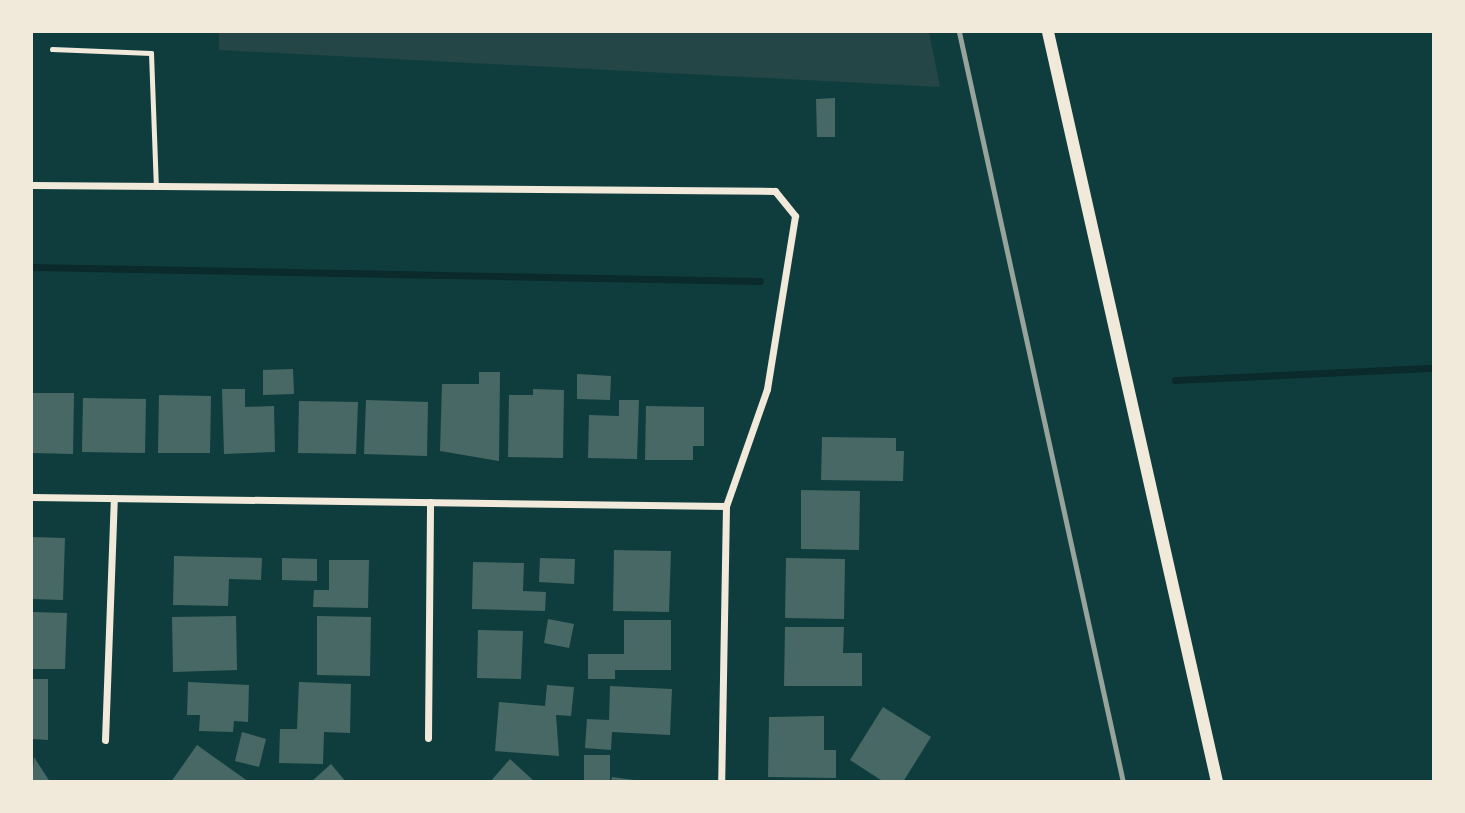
<!DOCTYPE html>
<html>
<head>
<meta charset="utf-8">
<style>
	body { margin:0 }
	#map { position:relative; width:1465px; height:813px; overflow:hidden; background:#0f3d3e; font-family:Helvetica,sans-serif }
	div>[style] { position:absolute }
	[style*='--x'] { left:calc(var(--x)*1px); top:calc(var(--y)*1px); width:calc(var(--w)*1px); rotate:calc(var(--a)*1deg) }
	.green>* { inset:0; background:#244646 }
	.stream>* { height:7px; margin:-3.5px; padding:0 3.5px; transform-origin:3.5px; border-radius:3.5px; background:#0a2a2b }
	.building>* { inset:0; background:#486865 }
	.service>* { height:5px; margin:-2.5px; padding:0 2.5px; transform-origin:2.5px; border-radius:2.5px; background:#f1e9da }
	.minor>* { height:7px; margin:-3.5px; padding:0 3.5px; transform-origin:3.5px; border-radius:3.5px; background:#f1e9da }
	.tertiary>* { height:12px; margin:-6px; padding:0 6px; transform-origin:6px; border-radius:6px; background:#f1e9da }
	.rail>* { height:5px; margin:-2.5px; padding:0 2.5px; transform-origin:2.5px; border-radius:2.5px; background:#97a49c }
	span { translate:-50% -50%; white-space:nowrap; text-align:center; line-height:1.15; -webkit-text-stroke:7px #f1e9da; paint-order:stroke }
	.frame { position:absolute; inset:0; border:33px solid #f1e9da; pointer-events:none }
</style>
</head>
<body>
<div id="map">
	<div class="green">
		<i style="clip-path:polygon(219px 32px,929px 32px,940px 87px,219px 50px)"></i>
	</div>
	<div class="stream">
		<i style="--x:32;--y:267;--w:728;--a:1.1"></i>
		<i style="--x:1175;--y:380;--w:259;--a:-2.7"></i>
	</div>
	<div class="building">
		<i style="clip-path:polygon(835px 98px,835px 137px,817px 137px,816px 99px)"></i>
		<i style="clip-path:polygon(293px 369px,294px 394px,263px 395px,263px 370px)"></i>
		<i style="clip-path:polygon(479px 372px,500px 372px,499px 461px,440px 451px,442px 384px,479px 384px)"></i>
		<i style="clip-path:polygon(577px 374px,611px 376px,610px 400px,577px 399px)"></i>
		<i style="clip-path:polygon(222px 389px,245px 389px,245px 407px,274px 406px,275px 452px,224px 454px)"></i>
		<i style="clip-path:polygon(533px 389px,564px 390px,563px 458px,508px 457px,509px 395px,533px 395px)"></i>
		<i style="clip-path:polygon(32px 393px,74px 393px,73px 454px,32px 453px)"></i>
		<i style="clip-path:polygon(159px 395px,211px 396px,210px 453px,158px 453px)"></i>
		<i style="clip-path:polygon(83px 398px,146px 399px,145px 453px,82px 452px)"></i>
		<i style="clip-path:polygon(366px 400px,428px 402px,427px 456px,364px 454px)"></i>
		<i style="clip-path:polygon(619px 400px,639px 400px,637px 459px,588px 458px,589px 415px,619px 416px)"></i>
		<i style="clip-path:polygon(299px 401px,358px 402px,356px 454px,298px 453px)"></i>
		<i style="clip-path:polygon(646px 406px,704px 407px,704px 446px,693px 446px,693px 460px,645px 460px)"></i>
		<i style="clip-path:polygon(822px 437px,896px 438px,896px 451px,904px 451px,903px 481px,821px 480px)"></i>
		<i style="clip-path:polygon(801px 490px,860px 491px,859px 550px,801px 549px)"></i>
		<i style="clip-path:polygon(32px 537px,65px 538px,63px 600px,32px 599px)"></i>
		<i style="clip-path:polygon(614px 550px,671px 551px,669px 612px,613px 611px)"></i>
		<i style="clip-path:polygon(174px 556px,262px 558px,261px 580px,229px 579px,228px 606px,173px 605px)"></i>
		<i style="clip-path:polygon(282px 558px,317px 559px,317px 581px,282px 580px)"></i>
		<i style="clip-path:polygon(540px 558px,575px 559px,574px 584px,539px 582px)"></i>
		<i style="clip-path:polygon(786px 558px,845px 559px,844px 619px,785px 618px)"></i>
		<i style="clip-path:polygon(329px 560px,369px 560px,368px 608px,313px 607px,314px 590px,329px 590px)"></i>
		<i style="clip-path:polygon(473px 562px,524px 563px,523px 591px,546px 592px,545px 611px,472px 609px)"></i>
		<i style="clip-path:polygon(32px 612px,67px 613px,65px 669px,32px 669px)"></i>
		<i style="clip-path:polygon(236px 616px,237px 670px,173px 672px,172px 617px)"></i>
		<i style="clip-path:polygon(317px 616px,371px 617px,370px 676px,317px 675px)"></i>
		<i style="clip-path:polygon(548px 619px,574px 624px,569px 648px,544px 643px)"></i>
		<i style="clip-path:polygon(624px 620px,671px 620px,671px 670px,615px 670px,615px 679px,588px 679px,588px 654px,624px 654px)"></i>
		<i style="clip-path:polygon(785px 627px,844px 627px,843px 653px,862px 653px,862px 686px,784px 686px)"></i>
		<i style="clip-path:polygon(478px 630px,523px 631px,521px 679px,477px 678px)"></i>
		<i style="clip-path:polygon(32px 679px,48px 679px,48px 740px,32px 739px)"></i>
		<i style="clip-path:polygon(188px 682px,249px 685px,248px 722px,234px 721px,233px 732px,199px 731px,200px 715px,187px 715px)"></i>
		<i style="clip-path:polygon(299px 682px,351px 684px,350px 733px,324px 732px,323px 764px,279px 763px,280px 729px,297px 729px)"></i>
		<i style="clip-path:polygon(547px 685px,574px 687px,571px 716px,556px 715px,559px 756px,495px 751px,499px 702px,545px 706px)"></i>
		<i style="clip-path:polygon(610px 686px,672px 689px,670px 735px,612px 732px,611px 750px,585px 748px,587px 719px,609px 720px)"></i>
		<i style="clip-path:polygon(883px 707px,931px 737px,903px 782px,884px 782px,850px 760px)"></i>
		<i style="clip-path:polygon(824px 716px,824px 750px,836px 750px,836px 778px,768px 777px,769px 717px)"></i>
		<i style="clip-path:polygon(242px 732px,266px 739px,259px 767px,235px 761px)"></i>
		<i style="clip-path:polygon(197px 745px,249px 782px,171px 782px)"></i>
		<i style="clip-path:polygon(584px 755px,610px 755px,610px 782px,584px 782px)"></i>
		<i style="clip-path:polygon(34px 757px,50px 782px,32px 782px)"></i>
		<i style="clip-path:polygon(510px 759px,535px 782px,490px 782px)"></i>
		<i style="clip-path:polygon(331px 764px,346px 782px,311px 782px)"></i>
		<i style="clip-path:polygon(612px 777px,634px 780px,634px 782px,611px 782px)"></i>
	</div>
	<div class="service">
		<i style="--x:52;--y:49;--w:99;--a:2.3"></i>
		<i style="--x:151;--y:53;--w:134;--a:87.9"></i>
	</div>
	<div class="minor">
		<i style="--x:32;--y:185;--w:743;--a:0.46"></i>
		<i style="--x:775;--y:191;--w:32;--a:51"></i>
		<i style="--x:795;--y:216;--w:175;--a:99.2"></i>
		<i style="--x:767;--y:389;--w:124;--a:109.3"></i>
		<i style="--x:726;--y:506;--w:276;--a:91"></i>
		<i style="--x:32;--y:497;--w:694;--a:0.74"></i>
		<i style="--x:428;--y:738;--w:236;--a:-89.5"></i>
		<i style="--x:105;--y:740;--w:242;--a:-87.9"></i>
	</div>
	<div class="tertiary">
		<i style="--x:1048;--y:32;--w:769;--a:77.3"></i>
	</div>
	<div class="rail">
		<i style="--x:959;--y:32;--w:768;--a:77.67"></i>
	</div>
	<div class="frame"></div>
</div>
</body>
</html>
